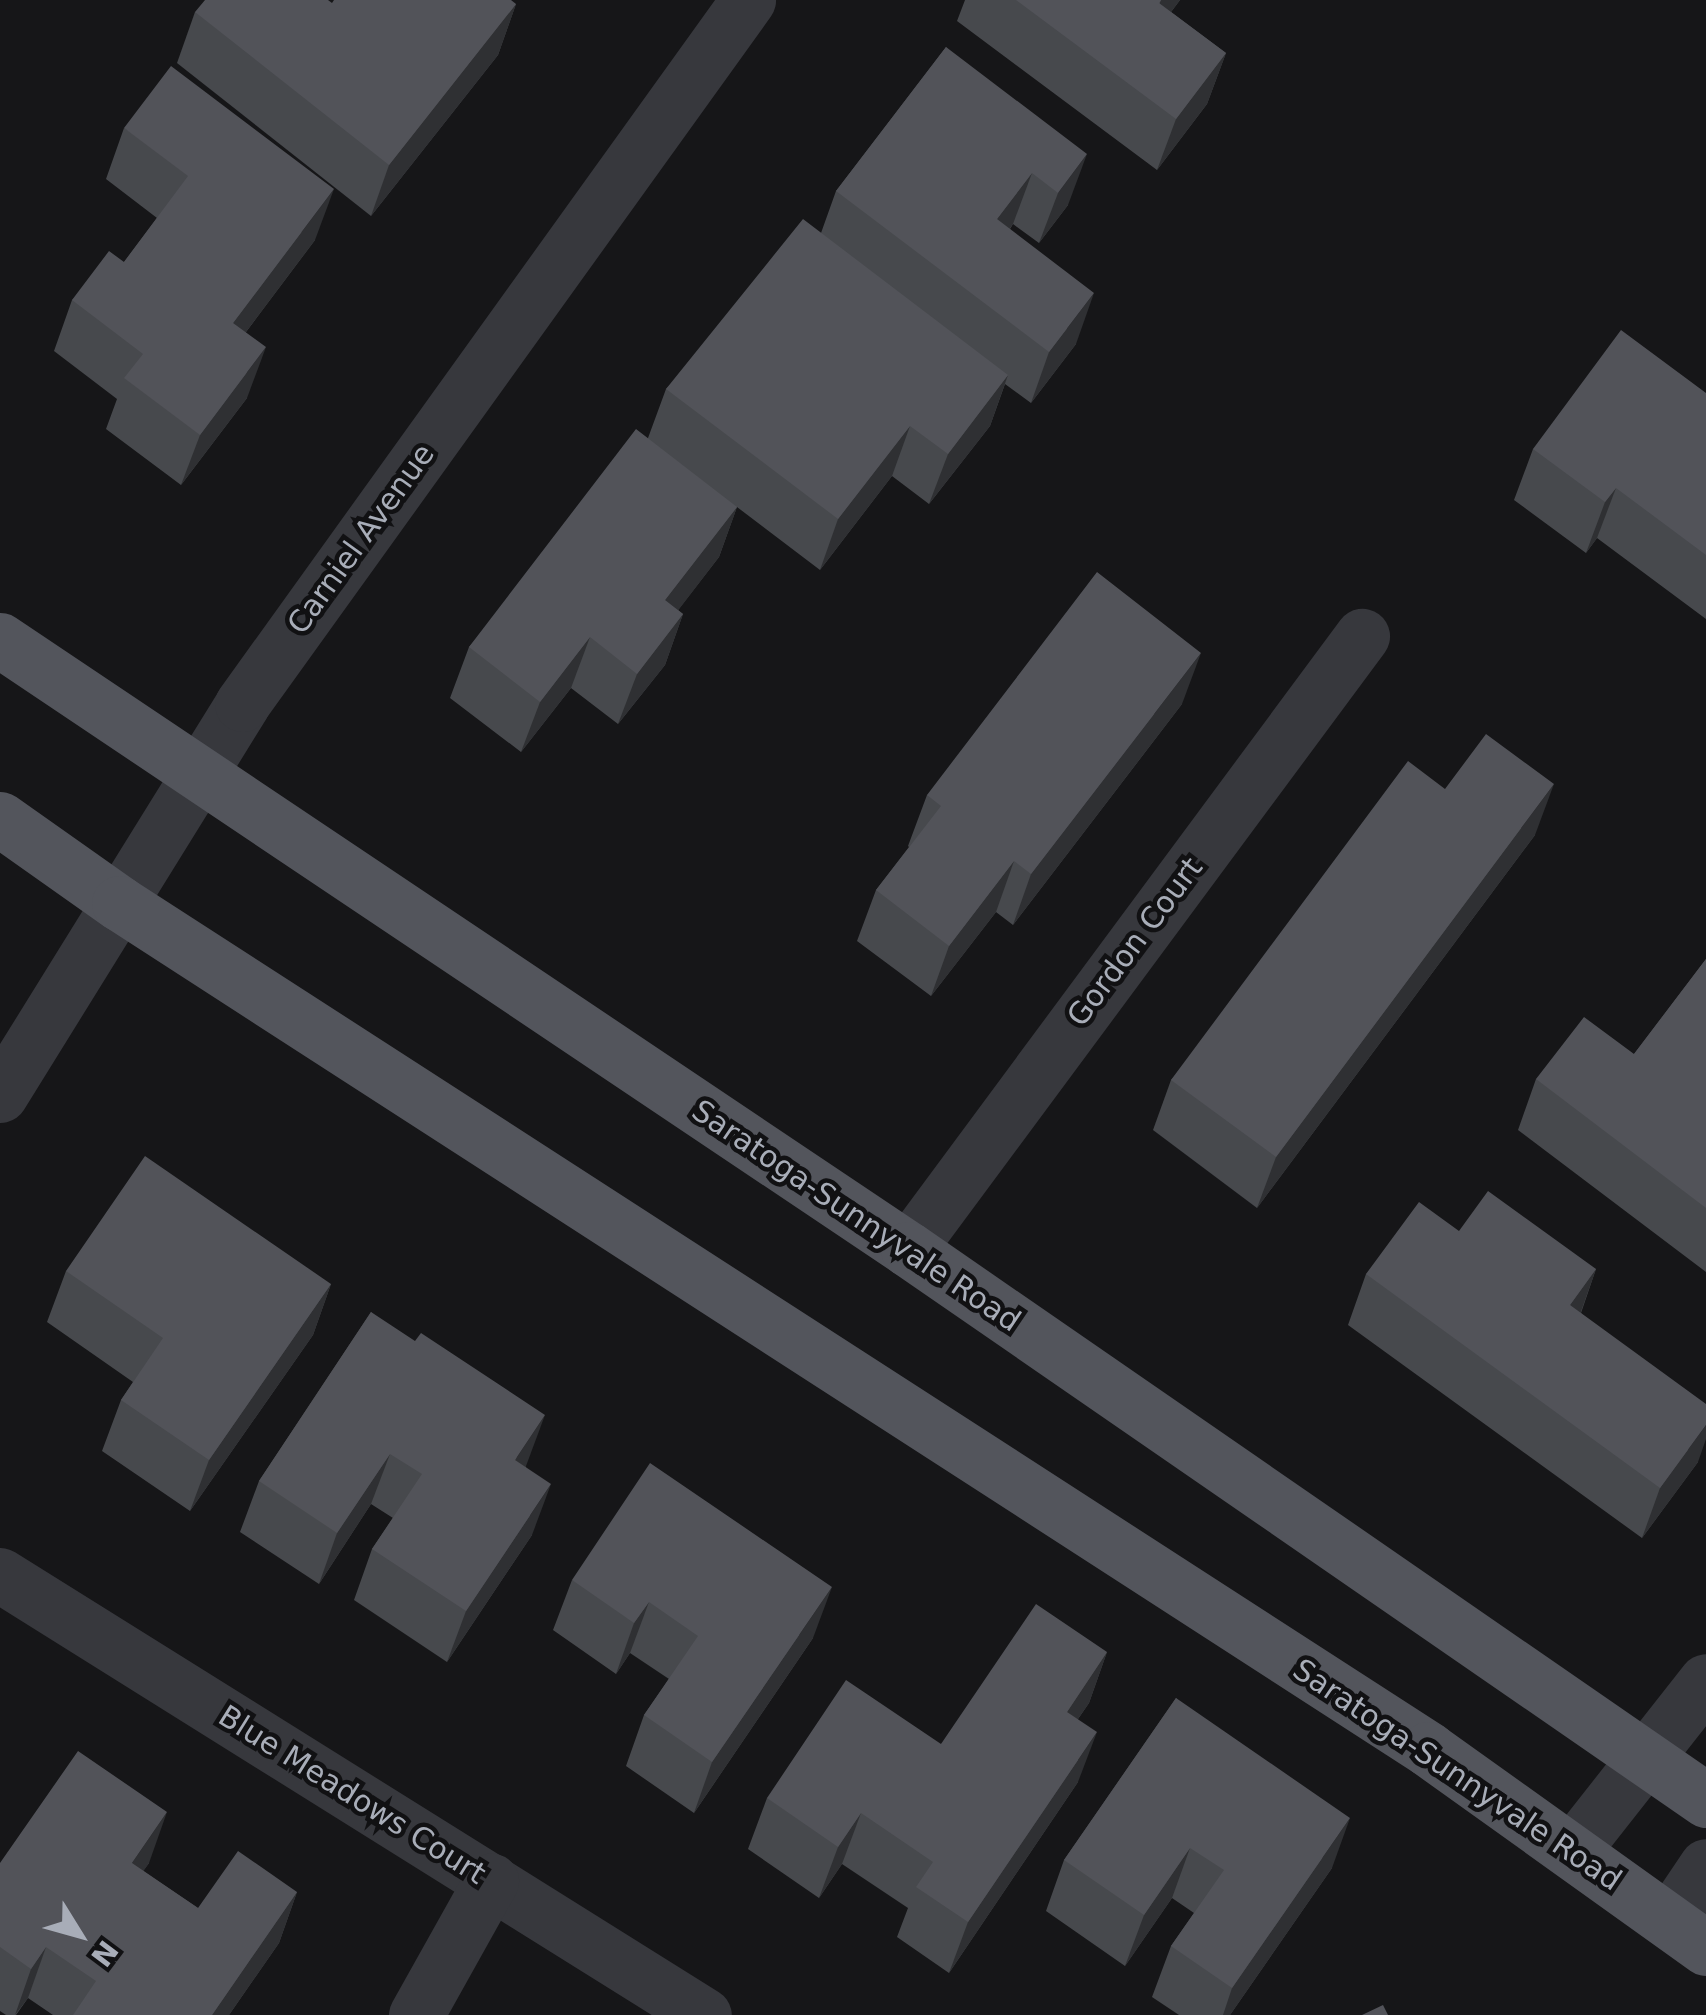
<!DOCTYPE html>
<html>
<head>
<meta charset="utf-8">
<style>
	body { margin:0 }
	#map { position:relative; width:1706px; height:2015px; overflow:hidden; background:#161618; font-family:"DejaVu Sans",sans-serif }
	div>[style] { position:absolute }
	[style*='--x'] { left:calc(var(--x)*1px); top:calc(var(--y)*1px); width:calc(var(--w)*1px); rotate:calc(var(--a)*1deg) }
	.minor>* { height:55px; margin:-27.5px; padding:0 27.5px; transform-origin:27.5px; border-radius:27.5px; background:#37383d }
	.major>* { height:55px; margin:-27.5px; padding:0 27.5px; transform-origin:27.5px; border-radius:27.5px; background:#53555c }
	.wall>* { inset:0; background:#47494d }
	.shaded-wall>* { inset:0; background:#2f3033 }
	.building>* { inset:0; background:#525359 }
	span { translate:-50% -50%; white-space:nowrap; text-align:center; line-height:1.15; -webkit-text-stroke:9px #111113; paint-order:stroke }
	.street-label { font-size:30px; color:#a8adb8 }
	.north { position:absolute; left:30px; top:1885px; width:100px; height:100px; -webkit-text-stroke:8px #111113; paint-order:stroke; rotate:127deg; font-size:28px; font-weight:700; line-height:40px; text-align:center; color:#a8adb8 }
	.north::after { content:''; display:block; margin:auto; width:35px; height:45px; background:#a8adb8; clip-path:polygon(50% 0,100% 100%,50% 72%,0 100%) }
</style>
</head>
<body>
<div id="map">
	<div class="minor">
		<i style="--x:0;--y:1095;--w:460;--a:-58.2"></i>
		<i style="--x:242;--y:704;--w:867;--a:-54.29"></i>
		<i style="--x:908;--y:1249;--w:763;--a:-53.48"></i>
		<i style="--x:0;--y:1575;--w:830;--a:32.01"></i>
		<i style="--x:1572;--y:1851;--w:216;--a:-51.8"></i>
		<i style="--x:1669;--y:1921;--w:66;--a:-56.1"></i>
		<i style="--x:416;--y:2015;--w:154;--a:-60.8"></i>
	</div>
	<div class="major">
		<i style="--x:0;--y:640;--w:1093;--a:33.85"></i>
		<i style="--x:908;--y:1249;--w:970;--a:34.62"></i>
		<i style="--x:0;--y:819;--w:146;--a:35.2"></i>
		<i style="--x:119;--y:903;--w:1559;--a:32.87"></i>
		<i style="--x:1428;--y:1749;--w:342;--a:35.6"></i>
	</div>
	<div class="wall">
		<i style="clip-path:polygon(965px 0,1180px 0,1171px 12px,1226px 53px,1207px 104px,1157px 170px,957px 21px)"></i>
		<i style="clip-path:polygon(332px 3px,516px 4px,498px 55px,371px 216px,177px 63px,195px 12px)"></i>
		<i style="clip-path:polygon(946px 47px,1068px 205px,1039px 243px,1013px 224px,1010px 229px,1076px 344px,1031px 403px,1005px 384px,990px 426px,929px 504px,892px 476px,820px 570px,737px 507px,719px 557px,678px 610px,683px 614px,665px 665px,618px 724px,571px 688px,521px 752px,450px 698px,469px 647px,648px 438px,666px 389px,821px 233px,836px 191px)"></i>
		<i style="clip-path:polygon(124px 128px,315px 240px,246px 332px,247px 398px,181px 485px,106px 429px,117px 399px,54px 351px,72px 300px,124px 262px,157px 218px,106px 179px)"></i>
		<i style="clip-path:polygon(1706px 393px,1706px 619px,1597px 538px,1586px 553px,1514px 500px,1533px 449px)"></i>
		<i style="clip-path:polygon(1182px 704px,1013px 925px,996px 912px,931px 996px,857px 941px,876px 890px,909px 847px,908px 846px,927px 795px)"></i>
		<i style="clip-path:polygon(1445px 789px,1535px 835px,1257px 1208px,1153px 1130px,1171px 1080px)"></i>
		<i style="clip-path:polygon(1706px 959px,1706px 1272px,1518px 1130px,1536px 1079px,1634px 1054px)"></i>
		<i style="clip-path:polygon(1459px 1231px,1596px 1269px,1581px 1313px,1698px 1462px,1642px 1538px,1348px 1325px,1366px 1274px)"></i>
		<i style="clip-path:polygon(66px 1271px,331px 1284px,313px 1335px,190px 1511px,102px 1451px,121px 1400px,133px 1382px,47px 1322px)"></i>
		<i style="clip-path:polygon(371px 1312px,526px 1467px,532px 1535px,447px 1662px,354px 1600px,372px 1549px,393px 1518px,371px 1504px,319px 1584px,240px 1532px,259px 1481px)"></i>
		<i style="clip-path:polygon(572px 1580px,813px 1638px,694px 1813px,626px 1766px,644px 1715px,669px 1679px,630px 1653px,616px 1674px,553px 1630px)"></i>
		<i style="clip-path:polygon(1107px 1652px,1089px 1703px,1078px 1719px,1078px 1782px,949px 1973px,897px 1937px,908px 1908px,842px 1864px,819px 1898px,748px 1849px,767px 1798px,941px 1744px)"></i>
		<i style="clip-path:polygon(1176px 1698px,1332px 1868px,1230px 2015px,1179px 2015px,1152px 1997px,1171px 1946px,1194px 1913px,1172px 1898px,1125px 1966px,1046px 1911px,1064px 1860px)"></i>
		<i style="clip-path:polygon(0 1863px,149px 1863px,143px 1871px,198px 1908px,297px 1892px,279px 1943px,229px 2015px,53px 2015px,28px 1998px,16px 2015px,6px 2015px,0 2011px)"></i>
	</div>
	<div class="shaded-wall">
		<i style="clip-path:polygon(1161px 0,1180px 0,1140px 53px)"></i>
		<i style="clip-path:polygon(516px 4px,498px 55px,371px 216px,389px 165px)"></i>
		<i style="clip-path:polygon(1226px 53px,1207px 104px,1157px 170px,1176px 119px)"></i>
		<i style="clip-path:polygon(1087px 154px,1068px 205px,1039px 243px,1058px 193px)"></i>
		<i style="clip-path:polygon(1032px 173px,1013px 224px,979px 270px,997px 219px)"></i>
		<i style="clip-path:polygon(334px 189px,315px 240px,215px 373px,233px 323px)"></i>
		<i style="clip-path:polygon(1094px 293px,1076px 344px,1031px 403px,1049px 352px)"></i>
		<i style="clip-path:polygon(266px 347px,247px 398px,181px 485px,200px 435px)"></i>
		<i style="clip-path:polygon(1008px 375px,990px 426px,929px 504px,948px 454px)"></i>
		<i style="clip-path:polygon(910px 426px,892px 476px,820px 570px,838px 519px)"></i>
		<i style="clip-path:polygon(1616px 488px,1597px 538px,1586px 553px,1605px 502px)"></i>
		<i style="clip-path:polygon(737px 507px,719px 557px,647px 651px,665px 600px)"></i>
		<i style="clip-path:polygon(683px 614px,665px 665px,618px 724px,637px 674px)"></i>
		<i style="clip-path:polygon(590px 637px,571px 688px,521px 752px,540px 702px)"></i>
		<i style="clip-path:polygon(1201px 653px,1182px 704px,1013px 925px,1031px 874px)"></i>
		<i style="clip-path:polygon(1554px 784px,1535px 835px,1257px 1208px,1276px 1157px)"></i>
		<i style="clip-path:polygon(1014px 861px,996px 912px,931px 996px,949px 946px)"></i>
		<i style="clip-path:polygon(1596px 1269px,1578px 1320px,1570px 1305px)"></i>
		<i style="clip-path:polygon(331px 1284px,313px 1335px,190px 1511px,209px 1460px)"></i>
		<i style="clip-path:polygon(545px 1415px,526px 1466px,497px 1510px,515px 1460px)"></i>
		<i style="clip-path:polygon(1706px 1425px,1706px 1439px,1698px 1462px,1642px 1538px,1660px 1488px)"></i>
		<i style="clip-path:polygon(390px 1454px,371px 1504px,319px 1584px,337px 1533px)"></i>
		<i style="clip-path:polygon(551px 1484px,532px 1535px,447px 1662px,466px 1611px)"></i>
		<i style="clip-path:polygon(832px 1587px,813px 1638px,694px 1813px,712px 1762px)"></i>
		<i style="clip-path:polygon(649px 1602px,630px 1653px,616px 1674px,634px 1623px)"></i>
		<i style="clip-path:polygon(1107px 1652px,1089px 1703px,1048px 1762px,1067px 1712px)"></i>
		<i style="clip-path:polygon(1097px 1732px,1078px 1782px,949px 1973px,968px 1922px)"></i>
		<i style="clip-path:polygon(167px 1812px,149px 1863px,113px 1914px,132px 1863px)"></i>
		<i style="clip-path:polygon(861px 1813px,842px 1864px,819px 1898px,838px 1847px)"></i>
		<i style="clip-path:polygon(1350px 1818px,1332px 1868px,1230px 2015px,1223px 2015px,1232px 1988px)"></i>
		<i style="clip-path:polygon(1190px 1848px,1172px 1898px,1125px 1966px,1144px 1915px)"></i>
		<i style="clip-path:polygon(297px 1892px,279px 1943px,229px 2015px,212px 2015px)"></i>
		<i style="clip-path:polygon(46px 1947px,28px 1998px,15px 2015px,31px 1969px)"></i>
	</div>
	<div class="building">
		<i style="clip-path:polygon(205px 0,328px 0,332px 3px,334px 0,511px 0,516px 4px,389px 165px,195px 12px)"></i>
		<i style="clip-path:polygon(1016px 0,1161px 0,1159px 3px,1226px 53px,1176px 119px)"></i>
		<i style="clip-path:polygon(946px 47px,1087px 154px,1058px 193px,1032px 173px,997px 219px,1094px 293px,1049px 352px,836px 191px)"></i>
		<i style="clip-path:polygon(171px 66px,334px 189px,233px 323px,266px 347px,200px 435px,124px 378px,143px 354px,72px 300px,109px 251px,124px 262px,188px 176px,124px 128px)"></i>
		<i style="clip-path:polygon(803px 219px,1008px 375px,948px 454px,910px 426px,838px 519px,666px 389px)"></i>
		<i style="clip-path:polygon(1621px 330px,1706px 393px,1706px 555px,1616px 488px,1605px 502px,1533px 449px)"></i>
		<i style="clip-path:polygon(636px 429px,737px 507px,665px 600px,683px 614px,637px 674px,590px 637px,540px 702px,469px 647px)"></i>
		<i style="clip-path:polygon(1097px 572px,1201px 653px,1031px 874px,1014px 861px,949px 946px,876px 890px,941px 806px,927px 795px)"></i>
		<i style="clip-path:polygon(1486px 734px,1554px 784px,1276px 1157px,1171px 1080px,1408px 761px,1445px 789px)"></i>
		<i style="clip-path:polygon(1706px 959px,1706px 1208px,1536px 1079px,1584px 1017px,1634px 1054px)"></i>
		<i style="clip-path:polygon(145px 1156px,331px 1284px,209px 1460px,121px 1400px,163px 1338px,66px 1271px)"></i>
		<i style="clip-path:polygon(1488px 1191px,1596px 1269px,1570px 1305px,1706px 1404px,1706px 1425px,1660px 1488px,1366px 1274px,1419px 1202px,1459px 1231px)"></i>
		<i style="clip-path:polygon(371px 1312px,415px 1341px,421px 1333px,545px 1415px,515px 1460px,551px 1484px,466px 1611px,372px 1549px,422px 1474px,390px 1454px,337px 1533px,259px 1481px)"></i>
		<i style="clip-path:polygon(650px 1463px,832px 1587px,712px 1762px,644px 1715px,698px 1636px,649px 1602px,634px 1623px,572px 1580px)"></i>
		<i style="clip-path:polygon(1036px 1604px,1107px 1652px,1067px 1712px,1097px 1732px,968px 1922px,916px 1887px,933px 1862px,861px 1813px,838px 1847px,767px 1798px,846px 1680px,941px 1744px)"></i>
		<i style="clip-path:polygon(1176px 1698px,1350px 1818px,1232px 1988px,1171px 1946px,1224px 1870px,1190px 1848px,1144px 1915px,1064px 1860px)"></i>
		<i style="clip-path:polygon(78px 1751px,167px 1812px,132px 1863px,198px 1908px,238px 1851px,297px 1892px,212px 2015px,73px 2015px,96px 1981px,46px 1947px,31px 1969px,0 1947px,0 1863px)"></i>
		<i style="clip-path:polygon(1383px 2005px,1388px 2015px,1362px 2015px)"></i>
	</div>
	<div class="street-label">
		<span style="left:361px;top:539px;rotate:-54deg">Carniel Avenue</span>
		<span style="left:1135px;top:942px;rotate:-53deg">Gordon Court</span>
		<span style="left:856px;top:1216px;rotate:34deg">Saratoga-Sunnyvale Road</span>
		<span style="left:1457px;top:1775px;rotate:34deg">Saratoga-Sunnyvale Road</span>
		<span style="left:352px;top:1795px;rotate:32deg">Blue Meadows Court</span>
	</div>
	<div class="north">N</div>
</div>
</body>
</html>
